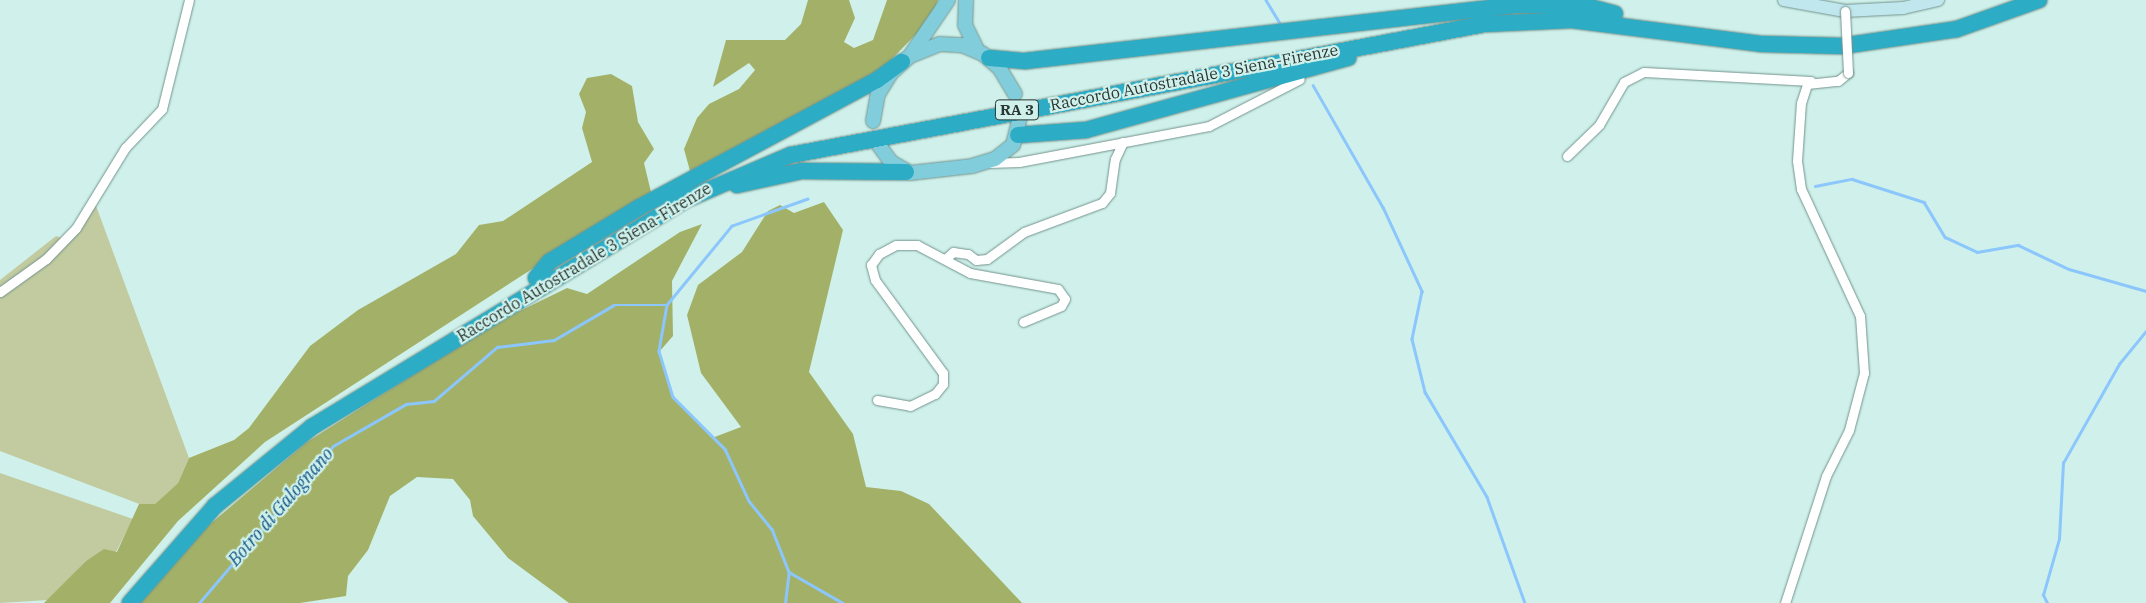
<!DOCTYPE html>
<html>
<head>
<meta charset="utf-8">
<style>
	body { margin:0 }
	#map { position:relative; width:2146px; height:603px; overflow:hidden; background:#d0f1eb; font-family:"IBM Plex Serif",serif }
	div>[style] { position:absolute }
	[style*='--x'] { left:calc(var(--x)*1px); top:calc(var(--y)*1px); width:calc(var(--w)*1px); rotate:calc(var(--a)*1deg) }
	.green>* { inset:0; background:#c2cba0 }
	.forest>* { inset:0; background:#a3b168 }
	.stream>* { height:2.5px; margin:-1.25px; padding:0 1.25px; transform-origin:1.25px; border-radius:1.25px; background:#8bc6fc }
	.roads { filter:drop-shadow(0 0 1px #73938d) drop-shadow(0 0 1px #73938d) }
	.minor>* { height:9px; margin:-4.5px; padding:0 4.5px; transform-origin:4.5px; border-radius:4.5px; background:#fff }
	.secondary>* { height:12px; margin:-6px; padding:0 6px; transform-origin:6px; border-radius:6px; background:#c0e6ee }
	.primary>* { height:14px; margin:-7px; padding:0 7px; transform-origin:7px; border-radius:7px; background:#81cddc }
	.motorway>* { height:16px; margin:-8px; padding:0 8px; transform-origin:8px; border-radius:8px; background:#2dacc5 }
	.bridges { filter:drop-shadow(0 0 1px #73938d) drop-shadow(0 0 1px #73938d) }
	.minor-bridge>* { height:9px; margin:-4.5px; padding:0 4.5px; transform-origin:4.5px; border-radius:4.5px; background:#fff }
	span { translate:-50% -50%; white-space:nowrap; text-align:center; line-height:1.15; -webkit-text-stroke:4.5px #d0f1eb; paint-order:stroke }
	.shield-label span { padding:1px 4px; background:#d0f1eb; border:1px solid; border-radius:4px; -webkit-text-stroke-width:0 }
	.shield-label { font-size:15px; color:#293633; font-weight:700 }
	.street-label { font-size:16px; color:#293633 }
	.water-label { font-size:18px; color:#135485; font-style:italic }
</style>
</head>
<body>
<div id="map">
	<div class="green">
		<i style="clip-path:polygon(95px 203px,189px 458px,178px 483px,155px 504px,142px 505px,0 451px,0 295px,71px 237px)"></i>
		<i style="clip-path:polygon(56px 236px,62px 238px,37px 262px,0 287px,0 280px)"></i>
		<i style="clip-path:polygon(0 473px,133px 519px,116px 552px,86px 561px,49px 600px,0 603px)"></i>
	</div>
	<div class="forest">
		<i style="clip-path:polygon(808px 0,849px 0,855px 18px,844px 42px,854px 48px,873px 40px,887px 0,938px 0,929px 21px,882px 69px,690px 171px,684px 149px,697px 118px,709px 104px,739px 89px,755px 70px,749px 63px,713px 87px,726px 40px,785px 40px,801px 24px)"></i>
		<i style="clip-path:polygon(611px 74px,632px 86px,638px 122px,654px 149px,644px 163px,651px 192px,265px 442px,178px 521px,110px 603px,44px 603px,86px 561px,104px 549px,117px 552px,139px 504px,155px 504px,178px 483px,189px 458px,234px 440px,249px 428px,310px 346px,358px 310px,456px 254px,479px 225px,503px 221px,592px 162px,582px 128px,586px 112px,579px 94px,587px 78px)"></i>
		<i style="clip-path:polygon(824px 202px,843px 230px,809px 372px,853px 434px,866px 487px,901px 491px,929px 504px,1022px 603px,569px 603px,508px 558px,473px 516px,470px 500px,453px 479px,417px 477px,390px 496px,368px 550px,348px 576px,346px 596px,300px 603px,140px 603px,196px 536px,307px 442px,495px 323px,567px 288px,587px 294px,680px 232px,702px 224px,672px 281px,673px 336px,659px 352px,673px 397px,712px 438px,741px 427px,701px 373px,687px 315px,698px 285px,742px 252px,768px 211px,780px 205px,794px 213px)"></i>
	</div>
	<div class="stream">
		<i style="--x:1266;--y:0;--w:26;--a:59"></i>
		<i style="--x:1313;--y:85;--w:141;--a:60.2"></i>
		<i style="--x:1383;--y:207;--w:93;--a:65.1"></i>
		<i style="--x:1422;--y:291;--w:49;--a:101.8"></i>
		<i style="--x:1412;--y:339;--w:55;--a:76.2"></i>
		<i style="--x:1425;--y:392;--w:122;--a:59.4"></i>
		<i style="--x:1487;--y:497;--w:113;--a:70.3"></i>
		<i style="--x:1815;--y:186;--w:38;--a:-11"></i>
		<i style="--x:1852;--y:179;--w:76;--a:17.7"></i>
		<i style="--x:1924;--y:202;--w:41;--a:59"></i>
		<i style="--x:1945;--y:237;--w:35;--a:25"></i>
		<i style="--x:1977;--y:252;--w:42;--a:-9.7"></i>
		<i style="--x:2018;--y:245;--w:56;--a:25.2"></i>
		<i style="--x:2069;--y:269;--w:80;--a:15.9"></i>
		<i style="--x:808;--y:199;--w:81;--a:160.4"></i>
		<i style="--x:732;--y:226;--w:102;--a:129.4"></i>
		<i style="--x:667;--y:305;--w:47;--a:99.9"></i>
		<i style="--x:659;--y:351;--w:48;--a:73.1"></i>
		<i style="--x:673;--y:397;--w:74;--a:45"></i>
		<i style="--x:725;--y:449;--w:57;--a:65.2"></i>
		<i style="--x:749;--y:501;--w:36;--a:51"></i>
		<i style="--x:772;--y:529;--w:46;--a:68.4"></i>
		<i style="--x:789;--y:572;--w:62;--a:29.9"></i>
		<i style="--x:199;--y:603;--w:206;--a:-49.5"></i>
		<i style="--x:333;--y:446;--w:84;--a:-29.9"></i>
		<i style="--x:406;--y:404;--w:28;--a:-6"></i>
		<i style="--x:434;--y:401;--w:83;--a:-40.6"></i>
		<i style="--x:497;--y:347;--w:57;--a:-7"></i>
		<i style="--x:554;--y:340;--w:69;--a:-30.3"></i>
		<i style="--x:614;--y:305;--w:53;--a:0"></i>
		<i style="--x:785;--y:603;--w:31;--a:-83"></i>
		<i style="--x:2047;--y:603;--w:9;--a:-117"></i>
		<i style="--x:2043;--y:595;--w:58;--a:-74.1"></i>
		<i style="--x:2059;--y:539;--w:76;--a:-87"></i>
		<i style="--x:2063;--y:463;--w:114;--a:-60.5"></i>
		<i style="--x:2119;--y:364;--w:43;--a:-50.7"></i>
	</div>
	<div class="roads">
		<div class="minor">
			<i style="--x:1567;--y:156;--w:45;--a:-44.1"></i>
			<i style="--x:1599;--y:125;--w:50;--a:-59.8"></i>
			<i style="--x:1624;--y:82;--w:22;--a:-27"></i>
			<i style="--x:1644;--y:72;--w:167;--a:3.1"></i>
			<i style="--x:988;--y:163;--w:31;--a:-2"></i>
			<i style="--x:1019;--y:162;--w:193;--a:-10.7"></i>
			<i style="--x:1209;--y:126;--w:102;--a:-27.3"></i>
			<i style="--x:945;--y:259;--w:11;--a:-41"></i>
			<i style="--x:953;--y:252;--w:15;--a:8"></i>
			<i style="--x:968;--y:254;--w:10;--a:37"></i>
			<i style="--x:976;--y:260;--w:11;--a:-5"></i>
			<i style="--x:987;--y:259;--w:46;--a:-36.1"></i>
			<i style="--x:1024;--y:232;--w:83;--a:-20.4"></i>
			<i style="--x:1102;--y:203;--w:13;--a:-51"></i>
			<i style="--x:1110;--y:193;--w:34;--a:-82"></i>
			<i style="--x:1115;--y:159;--w:19;--a:-65"></i>
			<i style="--x:0;--y:292;--w:57;--a:-35.7"></i>
			<i style="--x:46;--y:259;--w:43;--a:-45.9"></i>
			<i style="--x:76;--y:228;--w:94;--a:-58.5"></i>
			<i style="--x:125;--y:148;--w:54;--a:-46.5"></i>
			<i style="--x:162;--y:109;--w:112;--a:-76.1"></i>
			<i style="--x:877;--y:400;--w:34;--a:10"></i>
			<i style="--x:910;--y:406;--w:28;--a:-26"></i>
			<i style="--x:935;--y:394;--w:13;--a:-51"></i>
			<i style="--x:943;--y:384;--w:11;--a:-90"></i>
			<i style="--x:943;--y:373;--w:115;--a:-126.2"></i>
			<i style="--x:875;--y:280;--w:16;--a:-105"></i>
			<i style="--x:871;--y:265;--w:14;--a:-54"></i>
			<i style="--x:879;--y:254;--w:19;--a:-28"></i>
			<i style="--x:896;--y:245;--w:21;--a:0"></i>
			<i style="--x:917;--y:245;--w:60;--a:27.8"></i>
			<i style="--x:970;--y:273;--w:89;--a:10.3"></i>
			<i style="--x:1058;--y:289;--w:12;--a:55"></i>
			<i style="--x:1065;--y:299;--w:8;--a:120"></i>
			<i style="--x:1061;--y:306;--w:41;--a:157.2"></i>
			<i style="--x:1785;--y:603;--w:133;--a:-72.1"></i>
			<i style="--x:1826;--y:476;--w:51;--a:-63.4"></i>
			<i style="--x:1849;--y:430;--w:59;--a:-75.3"></i>
			<i style="--x:1864;--y:373;--w:57;--a:-94"></i>
			<i style="--x:1860;--y:316;--w:140;--a:-114.9"></i>
			<i style="--x:1801;--y:189;--w:28;--a:-98"></i>
			<i style="--x:1797;--y:161;--w:58;--a:-86.1"></i>
			<i style="--x:1801;--y:103;--w:20;--a:-72"></i>
			<i style="--x:1807;--y:84;--w:31;--a:-6"></i>
			<i style="--x:1838;--y:81;--w:13;--a:-39"></i>
		</div>
		<div class="secondary">
			<i style="--x:1784;--y:0;--w:62;--a:10.2"></i>
			<i style="--x:1845;--y:11;--w:58;--a:-3"></i>
			<i style="--x:1903;--y:8;--w:36;--a:-13"></i>
		</div>
		<div class="primary">
			<i style="--x:966;--y:0;--w:25;--a:92"></i>
			<i style="--x:965;--y:25;--w:28;--a:64"></i>
			<i style="--x:912;--y:53;--w:64;--a:-55.8"></i>
			<i style="--x:873;--y:121;--w:27;--a:-80"></i>
			<i style="--x:878;--y:94;--w:25;--a:-58"></i>
			<i style="--x:891;--y:73;--w:25;--a:-42"></i>
			<i style="--x:910;--y:56;--w:32;--a:-22"></i>
			<i style="--x:940;--y:44;--w:22;--a:3"></i>
			<i style="--x:962;--y:45;--w:23;--a:23"></i>
			<i style="--x:983;--y:54;--w:23;--a:41"></i>
			<i style="--x:1000;--y:69;--w:29;--a:59"></i>
			<i style="--x:878;--y:144;--w:22;--a:54"></i>
			<i style="--x:891;--y:162;--w:22;--a:30"></i>
			<i style="--x:910;--y:173;--w:62;--a:-6.4"></i>
			<i style="--x:972;--y:166;--w:24;--a:-17"></i>
			<i style="--x:995;--y:159;--w:23;--a:-38"></i>
			<i style="--x:1013;--y:145;--w:29;--a:-76"></i>
		</div>
		<div class="motorway">
			<i style="--x:989;--y:58;--w:36;--a:5"></i>
			<i style="--x:1025;--y:61;--w:498;--a:-6.5"></i>
			<i style="--x:1520;--y:5;--w:62;--a:0"></i>
			<i style="--x:1582;--y:5;--w:34;--a:15"></i>
			<i style="--x:1018;--y:135;--w:68;--a:-4.2"></i>
			<i style="--x:1086;--y:130;--w:272;--a:-15.4"></i>
			<i style="--x:737;--y:185;--w:66;--a:-12.2"></i>
			<i style="--x:802;--y:171;--w:104;--a:0.6"></i>
			<i style="--x:536;--y:278;--w:21;--a:-51"></i>
			<i style="--x:549;--y:262;--w:104;--a:-31.2"></i>
			<i style="--x:638;--y:208;--w:271;--a:-28.2"></i>
			<i style="--x:877;--y:80;--w:31;--a:-36"></i>
			<i style="--x:130;--y:603;--w:129;--a:-48.8"></i>
			<i style="--x:215;--y:506;--w:125;--a:-39.2"></i>
			<i style="--x:312;--y:427;--w:434;--a:-31.3"></i>
			<i style="--x:683;--y:201;--w:117;--a:-23.1"></i>
			<i style="--x:791;--y:155;--w:706;--a:-10.69"></i>
			<i style="--x:1485;--y:24;--w:87;--a:-2.6"></i>
			<i style="--x:1572;--y:20;--w:192;--a:7.2"></i>
			<i style="--x:1762;--y:44;--w:80;--a:1.4"></i>
			<i style="--x:1842;--y:46;--w:116;--a:-8.4"></i>
			<i style="--x:1957;--y:29;--w:87;--a:-19.5"></i>
		</div>
	</div>
	<div class="bridges">
		<div class="minor-bridge">
			<i style="--x:1845;--y:11;--w:62;--a:87.2"></i>
		</div>
	</div>
	<div class="shield-label">
		<span style="left:1017px;top:110px">RA 3</span>
	</div>
	<div class="street-label">
		<span style="left:1194px;top:77px;rotate:-11deg">Raccordo Autostradale 3 Siena-Firenze</span>
		<span style="left:584px;top:262px;rotate:-31deg">Raccordo Autostradale 3 Siena-Firenze</span>
	</div>
	<div class="water-label">
		<span style="left:281px;top:507px;rotate:-49deg">Botro di Galognano</span>
	</div>
</div>
</body>
</html>
